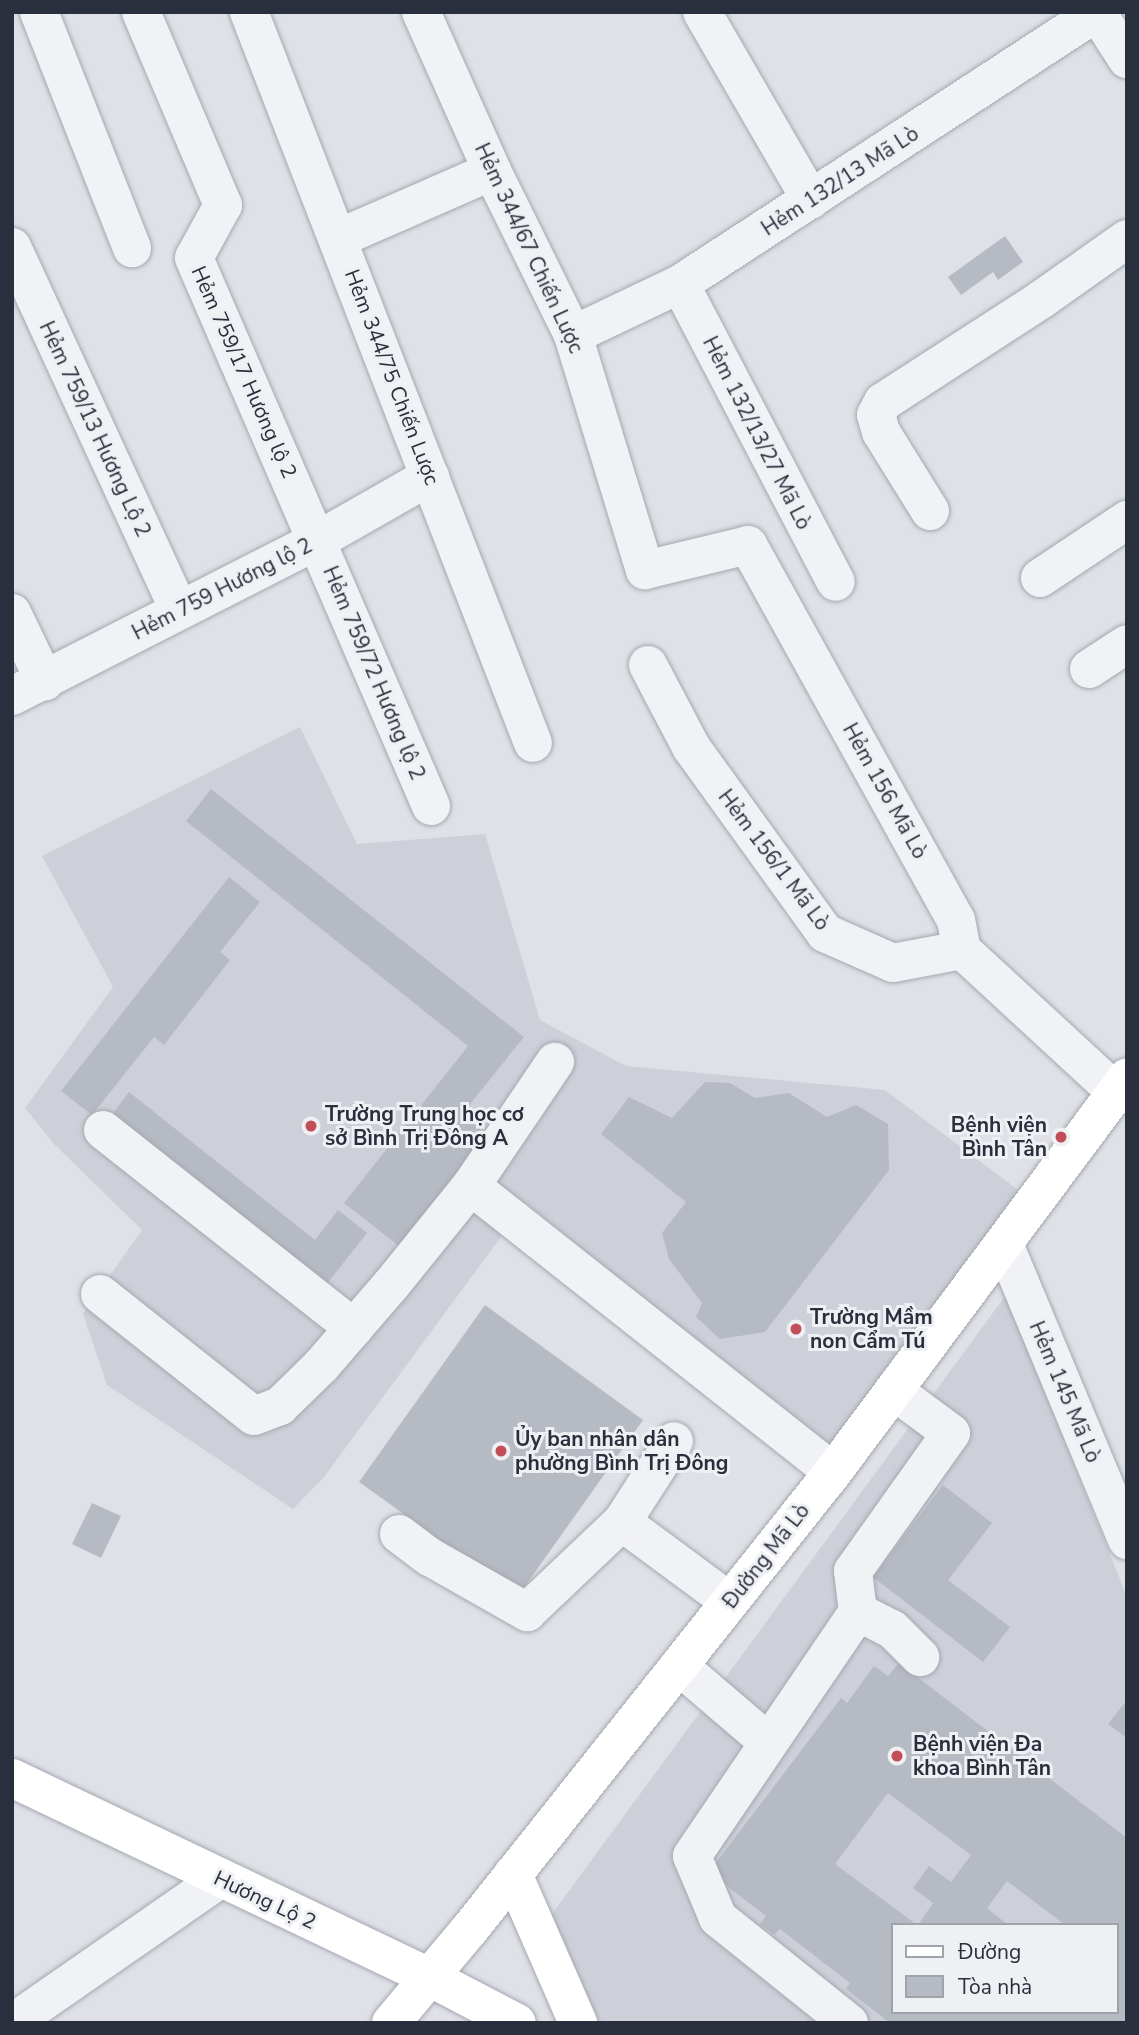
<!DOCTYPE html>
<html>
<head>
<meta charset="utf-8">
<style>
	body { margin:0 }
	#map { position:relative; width:1139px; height:2035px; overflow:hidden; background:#dfe1e7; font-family:"Nunito Sans",sans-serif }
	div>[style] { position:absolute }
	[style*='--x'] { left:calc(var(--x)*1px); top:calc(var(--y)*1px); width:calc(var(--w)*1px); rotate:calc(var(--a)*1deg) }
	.built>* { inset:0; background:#cdd0d8 }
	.building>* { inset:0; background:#b6bac3 }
	.roads { filter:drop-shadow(0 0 2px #a5a8b0) drop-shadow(0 0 2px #a5a8b0) }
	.minor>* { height:38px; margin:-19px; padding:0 19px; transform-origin:19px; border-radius:19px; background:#f1f2f5 }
	.major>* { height:38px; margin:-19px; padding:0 19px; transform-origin:19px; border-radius:19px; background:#fff }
	.dots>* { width:19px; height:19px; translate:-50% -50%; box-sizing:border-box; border:4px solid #eef0f4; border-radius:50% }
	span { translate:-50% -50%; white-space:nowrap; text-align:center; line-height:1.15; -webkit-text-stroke:6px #eef0f4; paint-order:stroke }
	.street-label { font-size:21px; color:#292f3c }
	.poi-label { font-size:21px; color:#292f3c; font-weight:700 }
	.left { translate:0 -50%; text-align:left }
	.right { translate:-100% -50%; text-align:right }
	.frame { position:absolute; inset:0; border:14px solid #292f3c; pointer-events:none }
	.legend { position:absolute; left:891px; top:1923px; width:228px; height:91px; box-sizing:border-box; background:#eef0f4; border:2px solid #9fa3aa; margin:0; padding:9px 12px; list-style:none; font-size:21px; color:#292f3c }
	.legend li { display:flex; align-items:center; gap:14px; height:35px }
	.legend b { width:35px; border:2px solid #9fa3aa }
</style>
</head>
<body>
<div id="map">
	<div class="built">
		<i style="clip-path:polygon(300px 727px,357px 844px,485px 834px,540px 1020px,626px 1066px,885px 1090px,1021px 1192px,823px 1456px,526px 1203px,324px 1477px,293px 1509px,107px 1385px,83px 1314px,142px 1230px,54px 1144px,25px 1108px,113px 987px,42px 856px)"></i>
		<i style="clip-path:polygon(evenodd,1006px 1295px,1127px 1597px,1127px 2023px,599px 2023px,552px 1914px,1006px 1295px,892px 1925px,1116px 1925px,1116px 2012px,892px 2012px,892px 1925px)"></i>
	</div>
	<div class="building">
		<i style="clip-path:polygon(1005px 236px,1023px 262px,998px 280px,993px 272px,961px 295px,948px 277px)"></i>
		<i style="clip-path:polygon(211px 789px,524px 1037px,462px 1114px,486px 1134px,399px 1246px,344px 1203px,468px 1046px,186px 821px)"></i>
		<i style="clip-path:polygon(229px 877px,260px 902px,220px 952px,230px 960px,164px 1045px,154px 1037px,92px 1115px,61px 1091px)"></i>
		<i style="clip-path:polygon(705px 1082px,730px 1083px,755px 1098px,789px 1093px,827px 1117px,856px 1105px,888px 1124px,889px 1170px,765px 1332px,720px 1339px,696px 1317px,702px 1303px,669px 1259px,662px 1233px,686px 1202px,601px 1134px,629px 1097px,672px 1118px)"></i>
		<i style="clip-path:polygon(129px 1092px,315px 1240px,338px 1210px,367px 1233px,322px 1290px,108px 1120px)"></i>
		<i style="clip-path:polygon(485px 1305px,643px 1420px,518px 1596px,359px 1482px)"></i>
		<i style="clip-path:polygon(943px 1485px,992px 1523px,948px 1580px,1010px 1627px,983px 1662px,873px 1577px)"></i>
		<i style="clip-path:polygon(92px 1503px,121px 1516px,101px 1558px,72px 1544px)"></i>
		<i style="clip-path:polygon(evenodd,899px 1663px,1127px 1838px,1127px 2023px,890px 2023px,846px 1989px,850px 1983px,780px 1929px,774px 1935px,760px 1924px,766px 1916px,709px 1872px,841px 1698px,847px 1703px,874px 1666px,888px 1676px,899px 1663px,888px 1793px,971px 1855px,951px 1882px,929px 1866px,913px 1888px,933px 1903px,918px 1925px,1008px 1925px,987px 1908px,1007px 1881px,1065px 1925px,1116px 1925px,1116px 2012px,892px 2012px,892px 1925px,917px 1925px,835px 1864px,888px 1793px)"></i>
		<i style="clip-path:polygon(1127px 1700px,1127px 1738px,1108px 1724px)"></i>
	</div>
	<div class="roads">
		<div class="minor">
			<i style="--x:39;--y:12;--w:254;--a:68.5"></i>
			<i style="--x:141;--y:12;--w:210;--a:67"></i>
			<i style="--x:223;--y:205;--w:60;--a:118.7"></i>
			<i style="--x:194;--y:258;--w:597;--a:66.61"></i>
			<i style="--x:249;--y:12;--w:784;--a:68.77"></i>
			<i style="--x:421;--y:12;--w:174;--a:65.9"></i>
			<i style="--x:492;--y:171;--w:183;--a:63.7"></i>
			<i style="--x:573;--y:335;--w:246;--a:73"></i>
			<i style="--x:645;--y:570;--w:106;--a:-13.6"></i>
			<i style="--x:748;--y:545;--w:429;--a:61"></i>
			<i style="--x:956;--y:920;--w:31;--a:79"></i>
			<i style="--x:962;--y:950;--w:209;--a:42.7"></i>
			<i style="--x:702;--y:12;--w:217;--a:59.9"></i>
			<i style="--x:1101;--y:12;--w:4;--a:146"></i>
			<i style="--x:1098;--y:14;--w:54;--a:57.2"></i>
			<i style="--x:339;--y:238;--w:167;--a:-23.6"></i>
			<i style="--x:12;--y:247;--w:400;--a:65.3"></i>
			<i style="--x:680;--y:284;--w:336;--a:62.4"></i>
			<i style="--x:573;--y:335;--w:119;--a:-25.5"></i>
			<i style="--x:680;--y:284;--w:498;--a:-33.1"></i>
			<i style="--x:930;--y:511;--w:93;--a:-121.8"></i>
			<i style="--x:881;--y:432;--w:18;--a:-106"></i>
			<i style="--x:876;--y:415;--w:15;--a:-62"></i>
			<i style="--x:883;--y:402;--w:189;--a:-32.9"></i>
			<i style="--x:1042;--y:299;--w:104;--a:-35.2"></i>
			<i style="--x:1040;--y:578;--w:105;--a:-33.7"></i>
			<i style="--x:12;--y:613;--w:76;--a:64.4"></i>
			<i style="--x:648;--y:665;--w:93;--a:62.3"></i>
			<i style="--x:691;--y:747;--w:229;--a:54.2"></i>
			<i style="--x:825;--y:933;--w:74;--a:23.8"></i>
			<i style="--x:893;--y:963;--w:70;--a:-10.7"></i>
			<i style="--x:1089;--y:669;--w:45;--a:-33.3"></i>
			<i style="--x:12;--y:696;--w:343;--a:-27"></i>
			<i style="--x:318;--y:540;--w:129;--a:-29.7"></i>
			<i style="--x:103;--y:1130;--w:320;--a:38.3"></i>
			<i style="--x:471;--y:1186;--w:461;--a:38.3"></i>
			<i style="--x:1004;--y:1244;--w:321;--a:67.4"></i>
			<i style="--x:100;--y:1294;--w:196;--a:38.4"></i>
			<i style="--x:254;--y:1416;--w:28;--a:-21"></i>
			<i style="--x:280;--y:1406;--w:57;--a:-44.3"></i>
			<i style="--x:321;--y:1366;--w:107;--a:-49.2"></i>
			<i style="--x:391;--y:1285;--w:127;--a:-51.1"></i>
			<i style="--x:471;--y:1186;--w:150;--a:-55.9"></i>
			<i style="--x:622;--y:1522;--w:134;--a:36.5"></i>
			<i style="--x:399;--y:1534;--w:39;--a:37"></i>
			<i style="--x:430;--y:1557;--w:112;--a:29.6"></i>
			<i style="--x:527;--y:1612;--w:131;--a:-43.5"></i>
			<i style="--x:622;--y:1522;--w:96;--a:-57.3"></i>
			<i style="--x:858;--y:1612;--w:38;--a:27"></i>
			<i style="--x:892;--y:1629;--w:40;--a:45"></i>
			<i style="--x:679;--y:1666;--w:117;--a:40.5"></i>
			<i style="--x:12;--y:2023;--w:253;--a:-34.7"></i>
			<i style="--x:849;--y:2023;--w:168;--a:-141.3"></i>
			<i style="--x:718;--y:1918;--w:67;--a:-112.8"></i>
			<i style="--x:692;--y:1856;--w:295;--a:-55.8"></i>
			<i style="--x:858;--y:1612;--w:41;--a:-97"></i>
			<i style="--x:853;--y:1571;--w:169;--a:-54.6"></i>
			<i style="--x:951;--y:1433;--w:71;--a:-143.6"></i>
		</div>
		<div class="major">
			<i style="--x:12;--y:1778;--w:462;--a:25.5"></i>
			<i style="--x:429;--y:1977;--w:99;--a:27.6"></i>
			<i style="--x:513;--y:1874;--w:163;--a:66.4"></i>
			<i style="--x:391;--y:2023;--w:123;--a:-50"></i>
			<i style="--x:470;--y:1929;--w:584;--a:-51.54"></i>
			<i style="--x:833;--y:1472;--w:492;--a:-53.3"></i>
		</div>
	</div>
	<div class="dots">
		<i style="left:311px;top:1126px;background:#c24e58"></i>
		<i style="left:1061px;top:1137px;background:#c24e58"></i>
		<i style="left:796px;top:1329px;background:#c24e58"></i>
		<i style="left:501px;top:1451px;background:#c24e58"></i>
		<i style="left:897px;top:1756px;background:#c24e58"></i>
	</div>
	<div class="street-label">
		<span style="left:840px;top:181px;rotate:-33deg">Hẻm 132/13 Mã Lò</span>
		<span style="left:529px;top:248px;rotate:65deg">Hẻm 344/67 Chiến Lược</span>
		<span style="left:244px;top:372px;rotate:66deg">Hẻm 759/17 Hương lộ 2</span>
		<span style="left:392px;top:377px;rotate:69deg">Hẻm 344/75 Chiến Lược</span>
		<span style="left:95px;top:429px;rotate:65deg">Hẻm 759/13 Hương Lộ 2</span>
		<span style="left:757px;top:433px;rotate:63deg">Hẻm 132/13/27 Mã Lò</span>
		<span style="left:222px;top:589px;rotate:-27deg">Hẻm 759 Hương lộ 2</span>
		<span style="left:374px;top:673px;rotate:67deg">Hẻm 759/72 Hương lộ 2</span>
		<span style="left:885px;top:791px;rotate:61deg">Hẻm 156 Mã Lò</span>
		<span style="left:774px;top:860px;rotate:53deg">Hẻm 156/1 Mã Lò</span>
		<span style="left:1065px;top:1392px;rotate:67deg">Hẻm 145 Mã Lò</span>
		<span style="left:766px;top:1556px;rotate:-52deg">Đường Mã Lò</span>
		<span style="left:265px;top:1900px;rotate:25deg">Hương Lộ 2</span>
	</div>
	<div class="poi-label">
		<span class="left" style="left:325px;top:1126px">Trường Trung học cơ<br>sở Bình Trị Đông A</span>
		<span class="right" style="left:1047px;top:1137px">Bệnh viện<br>Bình Tân</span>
		<span class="left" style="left:810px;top:1329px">Trường Mầm<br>non Cẩm Tú</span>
		<span class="left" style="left:515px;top:1451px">Ủy ban nhân dân<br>phường Bình Trị Đông</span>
		<span class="left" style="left:913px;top:1756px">Bệnh viện Đa<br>khoa Bình Tân</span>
	</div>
	<div class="frame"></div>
	<ul class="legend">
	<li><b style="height:9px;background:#fff"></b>Đường</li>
	<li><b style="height:19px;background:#b6bac3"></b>Tòa nhà</li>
	</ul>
</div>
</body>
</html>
